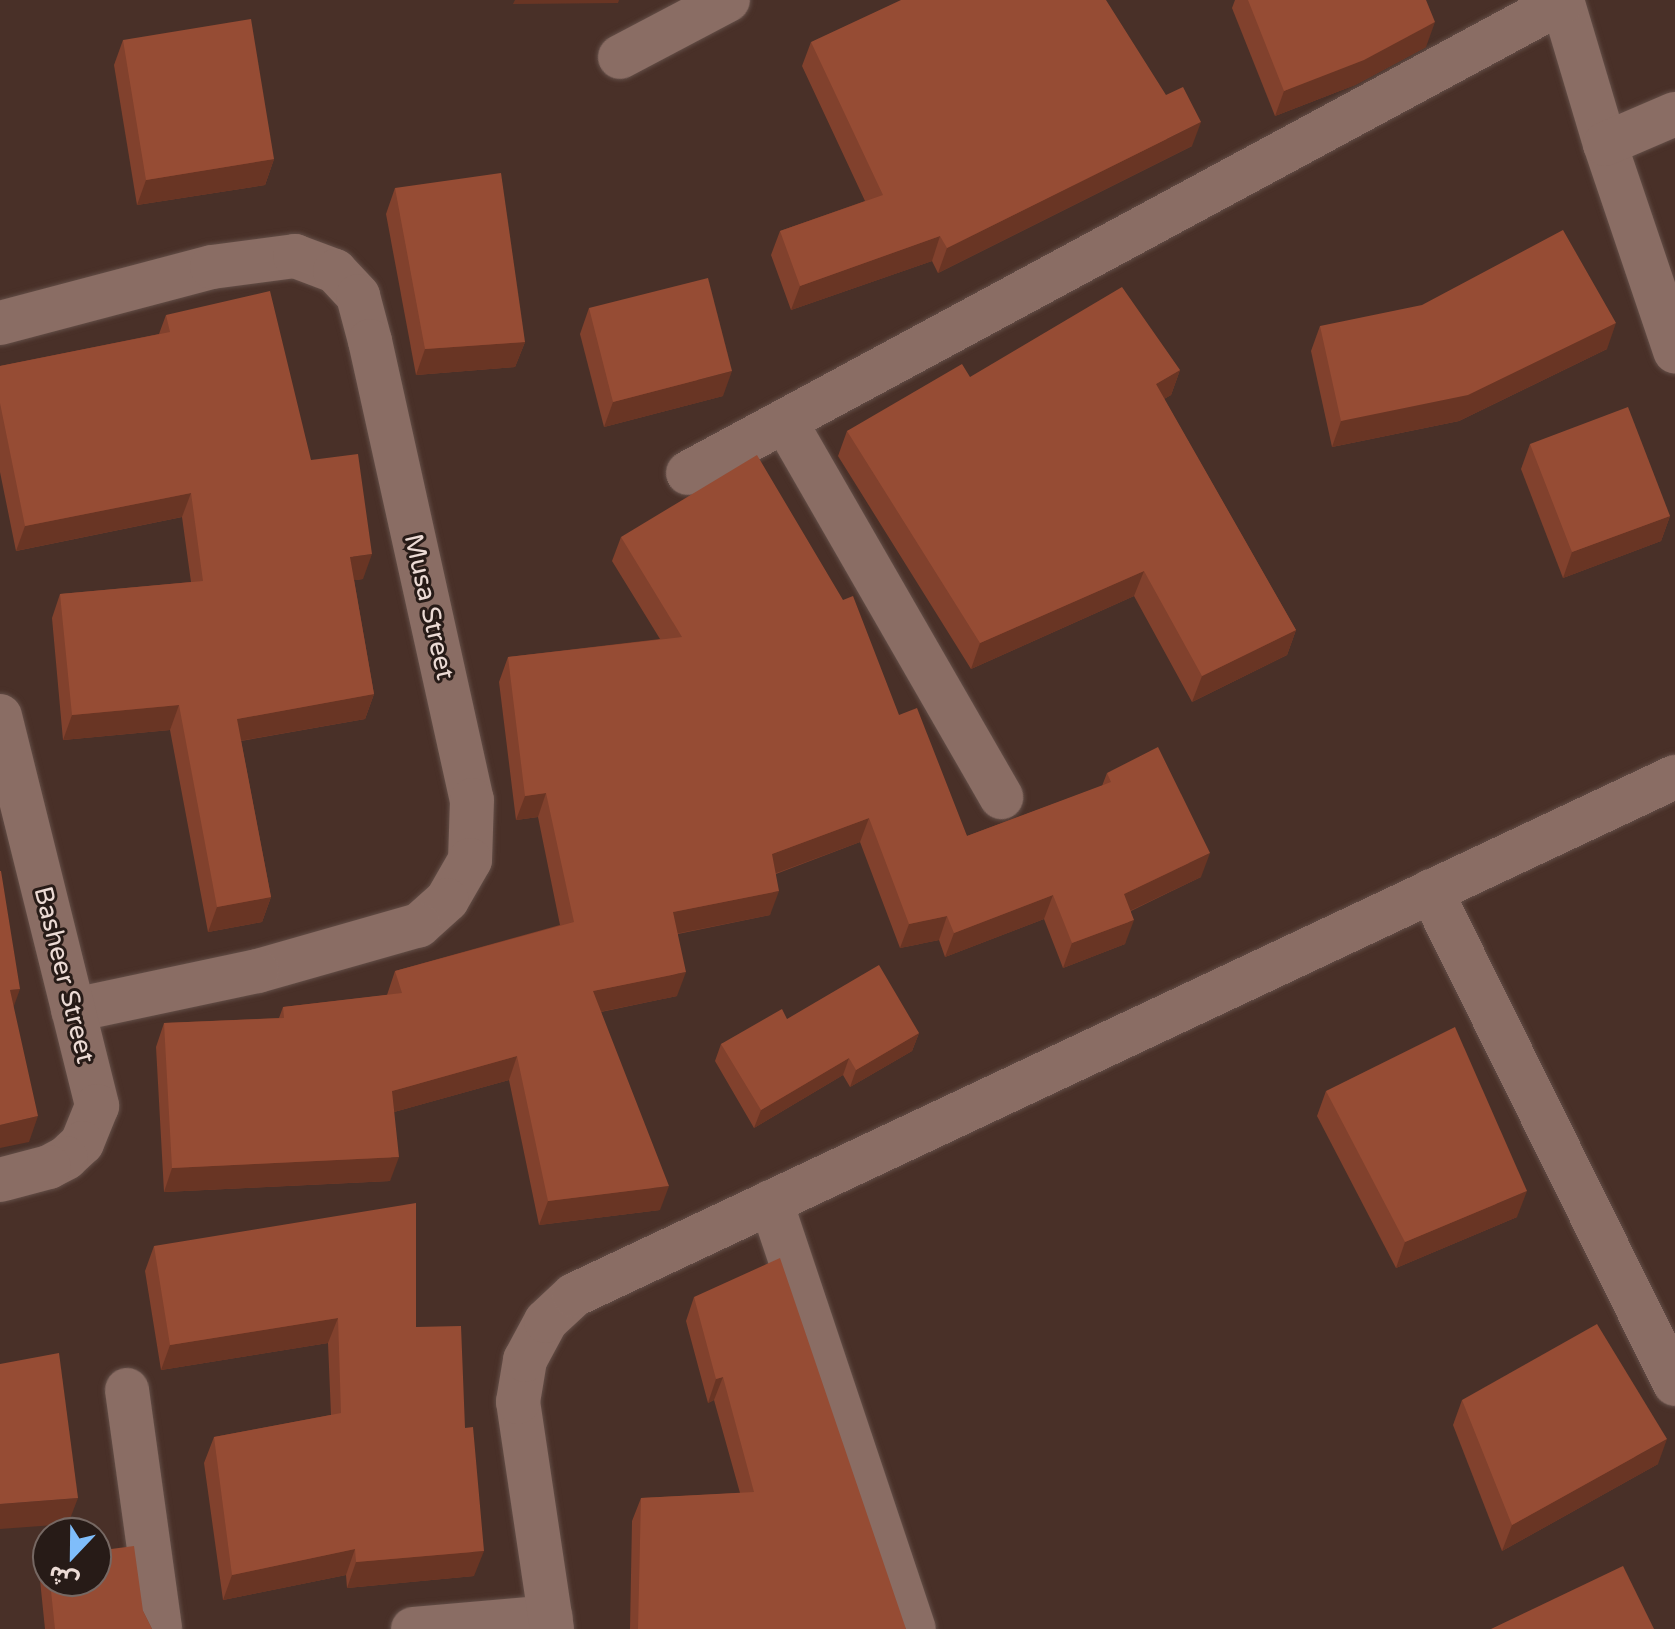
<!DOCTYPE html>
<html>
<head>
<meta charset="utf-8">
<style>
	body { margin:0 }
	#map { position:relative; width:1675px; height:1629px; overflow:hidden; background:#493028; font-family:"Varela Round","Noto Sans Arabic",sans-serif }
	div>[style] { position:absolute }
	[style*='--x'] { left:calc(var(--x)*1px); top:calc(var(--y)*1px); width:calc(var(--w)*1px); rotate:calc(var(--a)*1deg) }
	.roads { filter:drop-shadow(0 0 2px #634e47) drop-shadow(0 0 2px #634e47) }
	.minor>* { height:44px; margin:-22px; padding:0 22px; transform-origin:22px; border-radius:22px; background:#8a6d64 }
	.wall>* { inset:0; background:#81412d }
	.shaded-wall>* { inset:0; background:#693524 }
	.building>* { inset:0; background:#964c34 }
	span { translate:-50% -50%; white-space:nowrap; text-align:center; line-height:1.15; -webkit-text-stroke:6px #271b17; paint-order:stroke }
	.street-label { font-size:26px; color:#ecdbd5 }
	.north { position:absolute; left:32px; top:1517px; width:80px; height:80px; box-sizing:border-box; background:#271b17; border:2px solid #766863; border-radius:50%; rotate:202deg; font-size:22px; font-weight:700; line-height:32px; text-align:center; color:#ecdbd5 }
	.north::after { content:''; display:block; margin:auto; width:28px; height:36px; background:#7fbdfa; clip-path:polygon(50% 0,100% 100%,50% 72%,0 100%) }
</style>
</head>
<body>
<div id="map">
	<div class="roads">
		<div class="minor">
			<i style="--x:1562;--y:0;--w:150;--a:73.4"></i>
			<i style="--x:1605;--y:144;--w:219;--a:71.3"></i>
			<i style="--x:620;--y:57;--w:122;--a:-27.8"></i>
			<i style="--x:1605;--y:144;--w:76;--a:-23.2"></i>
			<i style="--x:0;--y:323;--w:219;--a:-14.8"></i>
			<i style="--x:212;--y:267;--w:84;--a:-7.5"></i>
			<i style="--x:295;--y:256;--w:43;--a:20.6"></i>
			<i style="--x:335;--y:271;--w:34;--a:47"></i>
			<i style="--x:358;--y:296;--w:47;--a:75.1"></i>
			<i style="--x:370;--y:341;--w:470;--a:77.5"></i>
			<i style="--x:472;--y:800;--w:60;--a:91.9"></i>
			<i style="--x:470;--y:860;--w:46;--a:119.9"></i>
			<i style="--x:447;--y:900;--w:38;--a:138"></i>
			<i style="--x:419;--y:925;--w:168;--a:164.1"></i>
			<i style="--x:257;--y:971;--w:188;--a:168"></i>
			<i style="--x:785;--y:421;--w:434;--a:60.1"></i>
			<i style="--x:688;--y:473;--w:993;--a:-28.32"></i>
			<i style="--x:0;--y:716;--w:402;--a:76"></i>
			<i style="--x:97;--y:1106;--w:40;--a:112"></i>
			<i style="--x:82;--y:1143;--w:22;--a:137"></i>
			<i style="--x:66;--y:1158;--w:19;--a:152"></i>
			<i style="--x:49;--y:1167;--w:51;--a:165.1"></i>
			<i style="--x:1431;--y:891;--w:550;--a:63.67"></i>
			<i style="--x:771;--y:1202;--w:450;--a:71.5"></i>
			<i style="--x:127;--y:1390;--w:241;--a:82.1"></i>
			<i style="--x:413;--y:1629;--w:138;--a:-5"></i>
			<i style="--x:552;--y:1629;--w:230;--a:-98.5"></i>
			<i style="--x:518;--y:1402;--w:43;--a:-80.5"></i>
			<i style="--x:525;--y:1360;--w:44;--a:-61.7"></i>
			<i style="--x:546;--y:1321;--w:38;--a:-43"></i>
			<i style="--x:574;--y:1295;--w:1217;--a:-25.2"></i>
		</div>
	</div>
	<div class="wall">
		<i style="clip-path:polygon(1235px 0,1426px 0,1426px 47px,1355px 85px,1275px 116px,1232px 8px)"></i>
		<i style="clip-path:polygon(123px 40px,274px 159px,265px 185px,137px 205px,114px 65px)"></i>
		<i style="clip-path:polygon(811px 42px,1192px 146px,938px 273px,932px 261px,791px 310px,771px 255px,780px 231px,865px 201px,802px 66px)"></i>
		<i style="clip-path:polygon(395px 188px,525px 342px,515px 367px,416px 375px,386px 214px)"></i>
		<i style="clip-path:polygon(589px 308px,723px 396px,604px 427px,580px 334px)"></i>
		<i style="clip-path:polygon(166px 315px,311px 460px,363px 579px,354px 580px,374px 694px,365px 719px,241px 741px,271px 897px,262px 922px,208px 932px,170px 730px,63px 740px,52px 618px,60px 594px,191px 582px,182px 517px,16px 551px,0 472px,0 366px,159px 334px)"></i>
		<i style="clip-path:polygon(1320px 326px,1607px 349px,1459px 421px,1332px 447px,1311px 351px)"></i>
		<i style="clip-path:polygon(1180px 370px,1171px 395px,1164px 399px,1296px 630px,1287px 655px,1192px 702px,1134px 596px,971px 669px,838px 456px,847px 431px,970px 377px)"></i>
		<i style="clip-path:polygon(1530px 444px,1670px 516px,1661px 541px,1563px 578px,1521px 469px)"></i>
		<i style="clip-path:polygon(621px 537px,899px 715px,967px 836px,1102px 786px,1107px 773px,1201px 877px,1131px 911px,1125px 944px,1063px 968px,1044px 919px,945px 957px,939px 940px,900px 948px,860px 842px,776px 874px,770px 915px,678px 934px,677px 996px,601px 1012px,660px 1210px,539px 1225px,509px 1080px,394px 1112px,390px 1181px,164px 1192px,156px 1047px,164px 1023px,279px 1018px,283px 1007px,387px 995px,395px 971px,560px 925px,538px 817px,516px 820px,499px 682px,508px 657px,660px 639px,612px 561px)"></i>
		<i style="clip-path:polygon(787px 1019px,919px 1033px,912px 1051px,850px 1087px,843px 1075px,754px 1128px,715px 1061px,721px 1044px)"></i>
		<i style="clip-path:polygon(1326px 1091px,1517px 1217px,1396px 1268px,1317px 1116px)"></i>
		<i style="clip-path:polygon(154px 1246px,416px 1327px,465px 1428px,474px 1576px,347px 1588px,346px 1575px,223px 1600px,204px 1463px,214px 1437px,331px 1415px,328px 1343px,161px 1370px,145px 1271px)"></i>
		<i style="clip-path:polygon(694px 1297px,906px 1629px,630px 1629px,632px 1521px,641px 1498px,740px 1493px,714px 1400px,708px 1403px,686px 1321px)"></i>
		<i style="clip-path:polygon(1462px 1400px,1658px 1464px,1502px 1551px,1453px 1425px)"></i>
		<i style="clip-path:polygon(48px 1558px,48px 1581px,96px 1581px,143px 1611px,152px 1629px,45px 1629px,40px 1580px)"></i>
	</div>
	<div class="shaded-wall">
		<i style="clip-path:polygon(515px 0,619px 0,618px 3px,513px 4px)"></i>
		<i style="clip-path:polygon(1435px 22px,1426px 47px,1355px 85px,1275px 116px,1284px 91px)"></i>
		<i style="clip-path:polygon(1201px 122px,1192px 146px,938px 273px,947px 248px)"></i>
		<i style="clip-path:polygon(274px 159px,265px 185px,137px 205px,146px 180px)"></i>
		<i style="clip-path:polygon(940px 236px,932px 261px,791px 310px,800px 286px)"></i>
		<i style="clip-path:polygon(1616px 323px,1607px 349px,1459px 421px,1332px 447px,1341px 421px)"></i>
		<i style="clip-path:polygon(525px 342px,515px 367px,416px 375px,425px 349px)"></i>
		<i style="clip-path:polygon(1180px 370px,1171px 395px,1146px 409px,1156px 384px)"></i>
		<i style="clip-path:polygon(732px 371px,723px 396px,604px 427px,613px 402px)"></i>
		<i style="clip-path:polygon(191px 493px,182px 517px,16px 551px,25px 526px)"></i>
		<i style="clip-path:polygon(1670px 516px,1661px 541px,1563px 578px,1572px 552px)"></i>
		<i style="clip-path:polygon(372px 554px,363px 579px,341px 582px,350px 557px)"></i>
		<i style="clip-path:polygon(1144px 571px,1134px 596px,971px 669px,980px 643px)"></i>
		<i style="clip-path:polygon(1296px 630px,1287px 655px,1192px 702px,1202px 676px)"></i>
		<i style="clip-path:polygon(374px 694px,365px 719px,228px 743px,237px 719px)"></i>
		<i style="clip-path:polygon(179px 705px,170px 730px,63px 740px,72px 715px)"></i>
		<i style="clip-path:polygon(546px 793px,538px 817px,516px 820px,525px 796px)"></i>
		<i style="clip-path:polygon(869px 818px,860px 842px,763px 878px,772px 854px)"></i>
		<i style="clip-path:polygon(1210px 853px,1201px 877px,1115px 918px,1124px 894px)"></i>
		<i style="clip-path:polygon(779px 891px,770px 915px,665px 936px,673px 912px)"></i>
		<i style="clip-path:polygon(1053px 895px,1044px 919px,945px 957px,954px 933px)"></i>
		<i style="clip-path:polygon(271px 897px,262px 922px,208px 932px,217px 907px)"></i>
		<i style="clip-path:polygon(947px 916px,939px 940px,900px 948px,909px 924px)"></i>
		<i style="clip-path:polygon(1134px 920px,1125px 944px,1063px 968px,1072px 943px)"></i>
		<i style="clip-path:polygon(686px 972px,677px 996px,585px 1015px,593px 991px)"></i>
		<i style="clip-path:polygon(20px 989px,11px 1014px,10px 990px)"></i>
		<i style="clip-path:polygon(919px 1033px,912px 1051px,850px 1087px,856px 1070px)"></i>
		<i style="clip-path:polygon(517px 1056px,509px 1080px,383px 1115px,392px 1091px)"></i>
		<i style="clip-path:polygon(849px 1058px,843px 1075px,754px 1128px,761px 1110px)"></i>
		<i style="clip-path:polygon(38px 1116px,29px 1142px,0 1148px,0 1125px)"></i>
		<i style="clip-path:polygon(399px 1157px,390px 1181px,164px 1192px,172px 1168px)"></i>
		<i style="clip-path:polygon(669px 1186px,660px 1210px,539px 1225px,548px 1201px)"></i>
		<i style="clip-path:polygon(1527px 1191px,1517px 1217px,1396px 1268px,1405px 1242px)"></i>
		<i style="clip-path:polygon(338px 1318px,328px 1343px,161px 1370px,170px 1345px)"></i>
		<i style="clip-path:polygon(723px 1377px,714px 1400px,708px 1403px,716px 1379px)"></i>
		<i style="clip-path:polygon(1667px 1439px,1658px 1464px,1502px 1551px,1512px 1525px)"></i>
		<i style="clip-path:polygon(78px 1498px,68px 1524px,0 1529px,0 1504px)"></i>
		<i style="clip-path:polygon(355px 1549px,346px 1575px,223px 1600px,232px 1575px)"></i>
		<i style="clip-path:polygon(484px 1551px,474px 1576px,347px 1588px,356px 1562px)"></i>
	</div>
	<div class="building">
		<i style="clip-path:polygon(901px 0,1106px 0,1166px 95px,1183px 87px,1201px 122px,947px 248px,940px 236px,800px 286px,780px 231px,883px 195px,811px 42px)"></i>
		<i style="clip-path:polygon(1248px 0,1426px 0,1435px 22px,1364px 60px,1284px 91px)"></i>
		<i style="clip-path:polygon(251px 19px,274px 159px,146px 180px,123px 40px)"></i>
		<i style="clip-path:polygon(501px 173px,525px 342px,425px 349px,395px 188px)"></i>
		<i style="clip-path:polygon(1563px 230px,1616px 323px,1468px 395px,1341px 421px,1320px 326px,1422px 305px)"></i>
		<i style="clip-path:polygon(708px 278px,732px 371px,613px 402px,589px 308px)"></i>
		<i style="clip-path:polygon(1122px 287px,1180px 370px,1156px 384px,1296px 630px,1202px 676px,1144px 571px,980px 643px,847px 431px,962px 364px,970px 377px)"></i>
		<i style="clip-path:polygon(270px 291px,311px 460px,358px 454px,372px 554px,350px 557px,374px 694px,237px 719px,271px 897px,217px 907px,179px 705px,72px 715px,60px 594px,203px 581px,191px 493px,25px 526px,0 403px,0 366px,170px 332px,166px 315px)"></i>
		<i style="clip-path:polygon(1628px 407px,1670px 516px,1572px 552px,1530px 444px)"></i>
		<i style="clip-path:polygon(757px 455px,843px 600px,853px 596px,899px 715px,917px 708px,967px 836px,1111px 782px,1107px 773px,1158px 747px,1210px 853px,1124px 894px,1134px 920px,1072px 943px,1053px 895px,954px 933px,947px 916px,909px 924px,869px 818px,772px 854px,779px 891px,673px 912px,686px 972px,593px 991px,669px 1186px,548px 1201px,517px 1056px,392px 1091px,399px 1157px,172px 1168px,164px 1023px,284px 1018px,283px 1007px,402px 993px,395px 971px,574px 922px,546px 793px,525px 796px,508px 657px,682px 637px,621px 537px)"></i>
		<i style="clip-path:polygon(0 871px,1px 871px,20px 989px,10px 990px,38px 1116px,0 1125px)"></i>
		<i style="clip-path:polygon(879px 965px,919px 1033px,856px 1070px,849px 1058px,761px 1110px,721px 1044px,782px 1009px,787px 1019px)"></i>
		<i style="clip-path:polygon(1455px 1027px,1527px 1191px,1405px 1242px,1326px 1091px)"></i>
		<i style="clip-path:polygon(416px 1203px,416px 1327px,461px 1326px,465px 1428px,473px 1427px,484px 1551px,356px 1562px,355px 1549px,232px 1575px,214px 1437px,341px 1413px,338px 1318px,170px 1345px,154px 1246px)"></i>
		<i style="clip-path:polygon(780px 1258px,906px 1629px,638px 1629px,641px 1498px,754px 1492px,723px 1377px,716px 1379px,694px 1297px)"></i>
		<i style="clip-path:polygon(1597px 1324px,1667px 1439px,1512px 1525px,1462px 1400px)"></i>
		<i style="clip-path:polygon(59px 1353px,78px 1498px,0 1504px,0 1364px)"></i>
		<i style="clip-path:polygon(134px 1546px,143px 1611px,152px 1629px,55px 1629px,50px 1581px,96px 1581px,96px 1551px)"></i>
		<i style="clip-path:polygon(1623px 1566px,1654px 1629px,1491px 1629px)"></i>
	</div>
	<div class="street-label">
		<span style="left:429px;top:607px;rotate:77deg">Musa Street</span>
		<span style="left:64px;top:975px;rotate:76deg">Basheer Street</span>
	</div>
	<div class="north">ش</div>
</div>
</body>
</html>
